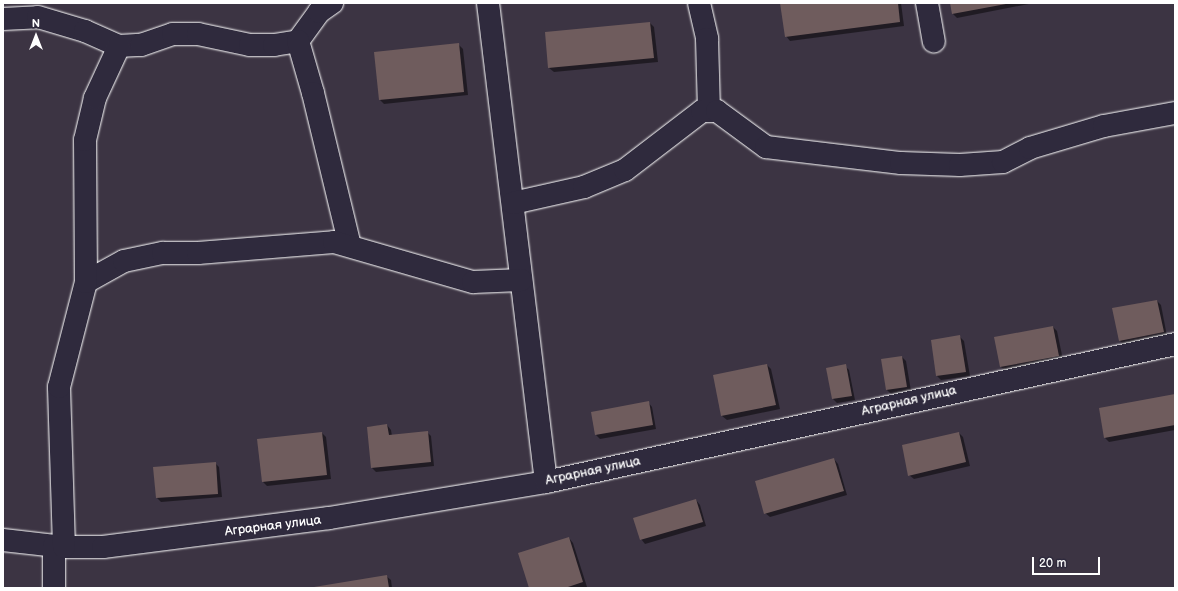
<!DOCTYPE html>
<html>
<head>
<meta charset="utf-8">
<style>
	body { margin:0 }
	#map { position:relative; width:1178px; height:591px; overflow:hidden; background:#3c3443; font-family:"Balsamiq Sans",sans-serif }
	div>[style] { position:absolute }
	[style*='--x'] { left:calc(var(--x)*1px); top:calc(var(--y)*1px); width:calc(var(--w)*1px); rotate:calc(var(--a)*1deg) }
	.shadow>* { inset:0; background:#0007 }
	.building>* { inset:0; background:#6f5c5d }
	.roads { filter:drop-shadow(0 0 1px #fff) drop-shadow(0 0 1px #fff) }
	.minor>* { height:22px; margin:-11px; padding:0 11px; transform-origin:11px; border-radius:11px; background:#2f2a3d }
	span { translate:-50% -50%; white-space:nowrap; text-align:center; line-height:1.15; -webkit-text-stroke:3px #2f2a3d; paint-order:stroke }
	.street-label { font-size:13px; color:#fff }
	.frame { position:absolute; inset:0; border:4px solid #fff; pointer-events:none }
	.north { position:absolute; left:16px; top:16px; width:40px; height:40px; -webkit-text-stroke:3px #2f2a3d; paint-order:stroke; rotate:0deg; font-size:11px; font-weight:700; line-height:16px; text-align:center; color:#fff }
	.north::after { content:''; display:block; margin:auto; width:14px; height:18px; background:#fff; clip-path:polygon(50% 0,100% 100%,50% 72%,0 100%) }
	.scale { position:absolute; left:1032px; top:557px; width:68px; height:18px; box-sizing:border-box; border:2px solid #fff; border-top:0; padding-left:5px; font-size:12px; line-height:14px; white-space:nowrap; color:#fff; -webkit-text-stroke:3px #2f2a3d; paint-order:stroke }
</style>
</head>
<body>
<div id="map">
	<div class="shadow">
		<i style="clip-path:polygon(781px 3px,901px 3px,904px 26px,790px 41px,786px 36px)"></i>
		<i style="clip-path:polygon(951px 3px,1034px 3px,957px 18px,953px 14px)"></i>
		<i style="clip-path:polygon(650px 23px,654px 27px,658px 62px,554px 72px,549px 68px)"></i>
		<i style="clip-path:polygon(458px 44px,463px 49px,468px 95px,384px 104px,380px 100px)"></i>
		<i style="clip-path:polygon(1157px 301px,1161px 305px,1167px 336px,1124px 345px,1120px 341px)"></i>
		<i style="clip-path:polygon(1053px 327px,1057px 331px,1063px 360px,1005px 371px,1001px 367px,995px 338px)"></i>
		<i style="clip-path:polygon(960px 337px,964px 341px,970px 376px,941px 380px,937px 376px)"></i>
		<i style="clip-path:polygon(902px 357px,906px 361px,911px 391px,891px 394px,887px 390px,882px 360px)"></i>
		<i style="clip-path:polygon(767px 365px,771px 369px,780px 409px,727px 420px,722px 416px,714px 376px)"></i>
		<i style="clip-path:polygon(845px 366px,849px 370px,855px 400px,837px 403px,833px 399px)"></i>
		<i style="clip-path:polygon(1175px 395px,1175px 430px,1109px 442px,1105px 438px)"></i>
		<i style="clip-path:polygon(648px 402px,652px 407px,656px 429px,600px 439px,596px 435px)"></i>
		<i style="clip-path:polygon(387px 425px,391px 430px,392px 436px,427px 432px,431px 436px,434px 466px,376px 472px,372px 468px,368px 427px)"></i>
		<i style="clip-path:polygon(322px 433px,326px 437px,331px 479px,267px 486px,263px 482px)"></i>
		<i style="clip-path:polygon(959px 433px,963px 437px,970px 466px,914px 479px,909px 475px)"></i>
		<i style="clip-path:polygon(834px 459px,838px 464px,847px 495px,770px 517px,765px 513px)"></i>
		<i style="clip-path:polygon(215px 463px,219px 467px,222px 497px,161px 502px,157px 498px,155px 468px)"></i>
		<i style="clip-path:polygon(696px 500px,700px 505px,706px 526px,645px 544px,641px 539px)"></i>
		<i style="clip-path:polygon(569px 538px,573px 543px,587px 587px,530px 588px)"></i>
		<i style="clip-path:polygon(386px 576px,391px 580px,392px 588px,316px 588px)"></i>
	</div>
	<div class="building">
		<i style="clip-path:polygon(780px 3px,898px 3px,900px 22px,785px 37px)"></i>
		<i style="clip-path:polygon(950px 3px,1006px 3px,1006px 4px,952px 14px)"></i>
		<i style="clip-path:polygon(650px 22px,654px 58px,548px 68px,545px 32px)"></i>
		<i style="clip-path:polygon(459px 43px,464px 92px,379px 100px,374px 52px)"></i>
		<i style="clip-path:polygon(1157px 300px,1164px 332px,1119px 341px,1112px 308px)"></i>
		<i style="clip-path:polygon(1053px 326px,1059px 356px,1000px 367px,994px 337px)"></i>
		<i style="clip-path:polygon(960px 335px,966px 372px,936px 376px,931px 340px)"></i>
		<i style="clip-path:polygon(902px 356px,907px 387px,886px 390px,881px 359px)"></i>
		<i style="clip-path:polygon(767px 364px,776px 405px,721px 416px,713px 375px)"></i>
		<i style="clip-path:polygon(846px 364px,852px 396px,832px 399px,826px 368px)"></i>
		<i style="clip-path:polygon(1175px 394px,1175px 425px,1104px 438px,1099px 408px)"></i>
		<i style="clip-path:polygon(649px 401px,653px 425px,595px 435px,591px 412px)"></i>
		<i style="clip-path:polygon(387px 424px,389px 435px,428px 431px,431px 462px,371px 468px,367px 427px)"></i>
		<i style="clip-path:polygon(322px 432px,327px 475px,262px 482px,257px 439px)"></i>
		<i style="clip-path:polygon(959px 432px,966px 462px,908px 476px,902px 445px)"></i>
		<i style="clip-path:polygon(834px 458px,844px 491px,764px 514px,755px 481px)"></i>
		<i style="clip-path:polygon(216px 462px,218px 494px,156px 498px,153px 467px)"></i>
		<i style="clip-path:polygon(696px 499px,703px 522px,640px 540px,633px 518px)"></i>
		<i style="clip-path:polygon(569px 537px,583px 582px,565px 588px,529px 588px,518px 553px)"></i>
		<i style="clip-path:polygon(387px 575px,389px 588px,314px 588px,314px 587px)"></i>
	</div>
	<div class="roads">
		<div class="minor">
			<i style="--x:488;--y:3;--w:482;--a:83.1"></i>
			<i style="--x:699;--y:3;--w:37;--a:77"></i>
			<i style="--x:707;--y:39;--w:72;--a:88.4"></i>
			<i style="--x:927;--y:3;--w:39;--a:80"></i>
			<i style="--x:3;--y:19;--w:35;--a:-3"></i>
			<i style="--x:38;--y:17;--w:49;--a:16.6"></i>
			<i style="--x:85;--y:31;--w:37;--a:24"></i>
			<i style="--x:119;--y:46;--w:22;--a:-3"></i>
			<i style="--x:141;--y:45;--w:34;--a:-19"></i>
			<i style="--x:173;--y:34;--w:25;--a:0"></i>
			<i style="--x:198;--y:34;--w:53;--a:11.9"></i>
			<i style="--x:250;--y:45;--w:24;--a:0"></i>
			<i style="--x:274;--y:45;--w:24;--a:-9"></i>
			<i style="--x:298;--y:41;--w:36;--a:-54"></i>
			<i style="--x:319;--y:12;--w:16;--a:-35"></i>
			<i style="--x:298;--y:41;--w:54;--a:73.9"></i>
			<i style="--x:313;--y:93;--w:157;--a:76.4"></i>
			<i style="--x:513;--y:203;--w:73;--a:-12.7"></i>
			<i style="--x:584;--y:187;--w:44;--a:-22.5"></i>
			<i style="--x:625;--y:170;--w:97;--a:-37.5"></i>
			<i style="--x:702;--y:111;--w:15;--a:0"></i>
			<i style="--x:717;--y:111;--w:61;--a:36.3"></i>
			<i style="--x:766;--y:147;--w:136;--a:6.8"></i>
			<i style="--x:901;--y:163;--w:59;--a:1.9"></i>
			<i style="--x:960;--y:165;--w:43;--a:-4"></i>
			<i style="--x:1003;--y:162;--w:30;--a:-27"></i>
			<i style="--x:1030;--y:148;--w:77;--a:-16.6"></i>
			<i style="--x:1104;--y:126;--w:72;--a:-10.4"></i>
			<i style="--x:86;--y:282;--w:43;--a:-28.9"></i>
			<i style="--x:124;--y:261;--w:40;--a:-12"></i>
			<i style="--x:163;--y:253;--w:35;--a:0"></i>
			<i style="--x:198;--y:253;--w:136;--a:-4.6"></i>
			<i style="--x:334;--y:242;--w:145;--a:16.1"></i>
			<i style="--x:473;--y:282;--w:48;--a:-2.4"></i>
			<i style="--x:3;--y:540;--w:61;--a:6.5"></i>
			<i style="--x:64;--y:547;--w:39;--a:0"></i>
			<i style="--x:103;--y:547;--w:228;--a:-7.3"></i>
			<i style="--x:329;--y:518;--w:220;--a:-9.4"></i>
			<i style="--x:546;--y:482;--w:644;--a:-12.37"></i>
			<i style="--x:54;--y:546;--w:42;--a:90"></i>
			<i style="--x:64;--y:547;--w:160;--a:-91.8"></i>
			<i style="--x:59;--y:387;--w:108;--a:-75.6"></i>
			<i style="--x:86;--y:282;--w:142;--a:-90.4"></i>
			<i style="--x:85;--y:140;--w:43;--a:-76.6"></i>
			<i style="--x:95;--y:98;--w:57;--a:-65.2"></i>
		</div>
	</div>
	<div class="street-label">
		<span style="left:909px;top:401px;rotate:-13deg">Аграрная улица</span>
		<span style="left:593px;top:471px;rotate:-12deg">Аграрная улица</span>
		<span style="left:273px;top:526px;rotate:-7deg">Аграрная улица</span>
	</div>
	<div class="frame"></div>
	<div class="north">N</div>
	<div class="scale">20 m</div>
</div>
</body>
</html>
